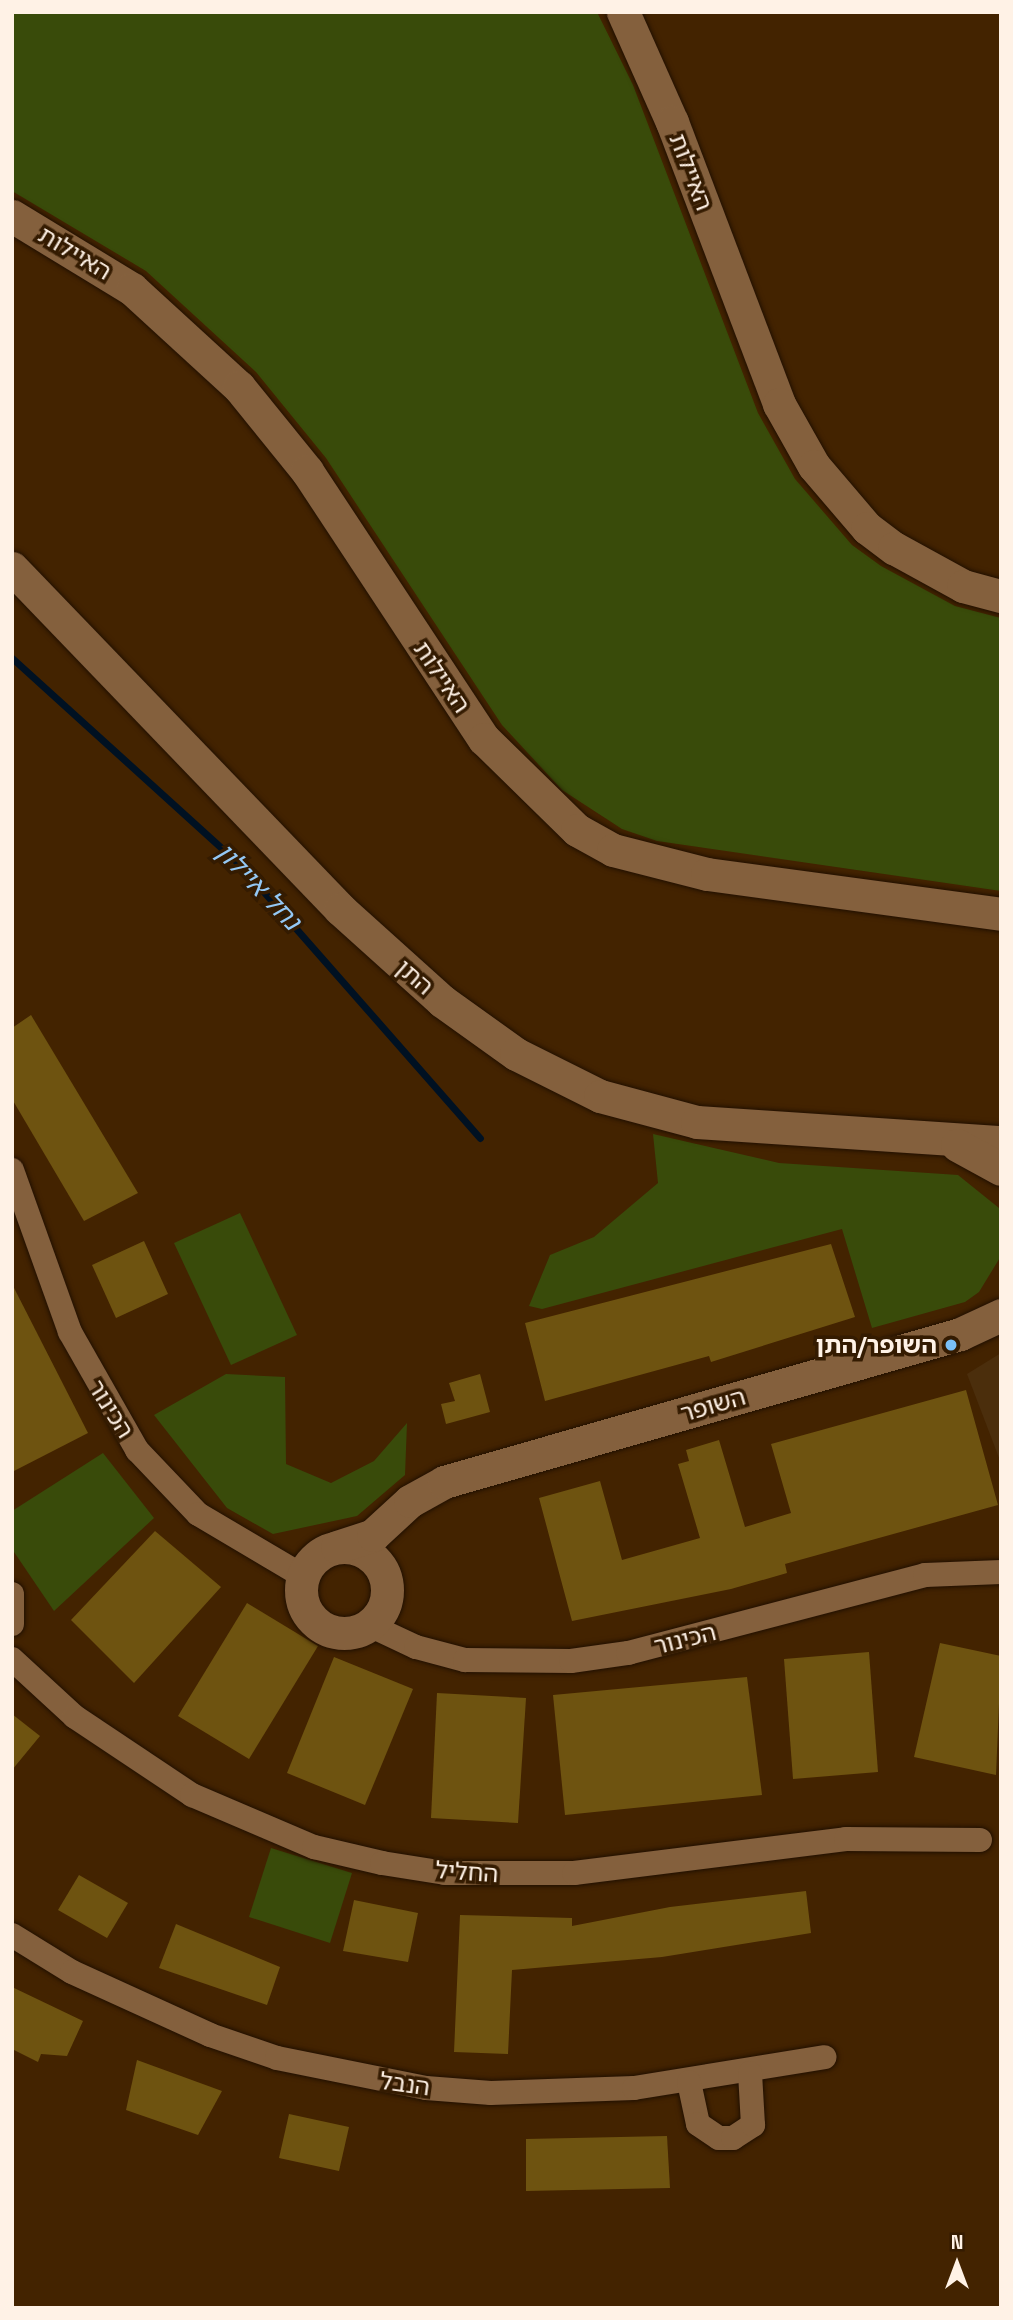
<!DOCTYPE html>
<html>
<head>
<meta charset="utf-8">
<style>
	body { margin:0 }
	#map { position:relative; width:1013px; height:2320px; overflow:hidden; background:#432300; font-family:"Space Grotesk","Noto Sans Hebrew",sans-serif }
	div>[style] { position:absolute }
	[style*='--x'] { left:calc(var(--x)*1px); top:calc(var(--y)*1px); width:calc(var(--w)*1px); rotate:calc(var(--a)*1deg) }
	.built>* { inset:0; background:#4b2e0c }
	.green>* { inset:0; background:#394b0a }
	.stream>* { height:7px; margin:-3.5px; padding:0 3.5px; transform-origin:3.5px; border-radius:3.5px; background:#012 }
	.building>* { inset:0; background:#6e5310 }
	.roads { filter:drop-shadow(0 0 2px #211001) drop-shadow(0 0 2px #211001) }
	.street>* { height:24px; margin:-12px; padding:0 12px; transform-origin:12px; border-radius:12px; background:#84603d }
	.secondary>* { height:33px; margin:-16.5px; padding:0 16.5px; transform-origin:16.5px; border-radius:16.5px; background:#84603d }
	.secondary>.ring { margin:-16.5px; padding:0; box-sizing:content-box; background:none; border:33px solid #84603d; border-radius:50% }
	.dots>* { width:19px; height:19px; translate:-50% -50%; box-sizing:border-box; border:4px solid #341b01; border-radius:50% }
	span { translate:-50% -50%; white-space:nowrap; text-align:center; line-height:1.15; -webkit-text-stroke:7px #341b01; paint-order:stroke }
	.street-label { font-size:24px; color:#fff2e6 }
	.poi-label { font-size:24px; color:#fff2e6; font-weight:700 }
	.right { translate:-100% -50%; text-align:right }
	.water-label { font-size:26px; color:#94c8f5; font-style:italic }
	.frame { position:absolute; inset:0; border:14px solid #fff2e6; pointer-events:none }
	.north { position:absolute; left:922px; top:2229px; width:70px; height:70px; -webkit-text-stroke:5px #341b01; paint-order:stroke; rotate:0deg; font-size:19px; font-weight:700; line-height:28px; text-align:center; color:#fff2e6 }
	.north::after { content:''; display:block; margin:auto; width:24px; height:32px; background:#fff2e6; clip-path:polygon(50% 0,100% 100%,50% 72%,0 100%) }
</style>
</head>
<body>
<div id="map">
	<div class="built">
		<i style="clip-path:polygon(1001px 1353px,1001px 1463px,967px 1374px)"></i>
	</div>
	<div class="green">
		<i style="clip-path:polygon(12px 12px,597px 12px,633px 85px,758px 413px,795px 479px,852px 545px,881px 566px,955px 606px,1001px 618px,1001px 891px,657px 841px,622px 829px,562px 790px,502px 725px,326px 458px,256px 372px,146px 271px,12px 191px)"></i>
		<i style="clip-path:polygon(653px 1134px,779px 1163px,958px 1175px,999px 1208px,1001px 1256px,979px 1292px,965px 1302px,872px 1328px,842px 1229px,542px 1309px,529px 1306px,550px 1255px,594px 1237px,658px 1183px)"></i>
		<i style="clip-path:polygon(240px 1213px,297px 1335px,231px 1365px,174px 1243px)"></i>
		<i style="clip-path:polygon(226px 1374px,285px 1377px,286px 1464px,331px 1483px,374px 1461px,407px 1423px,405px 1475px,357px 1516px,273px 1534px,227px 1508px,154px 1415px)"></i>
		<i style="clip-path:polygon(103px 1453px,154px 1518px,54px 1611px,12px 1549px,12px 1511px)"></i>
		<i style="clip-path:polygon(271px 1848px,352px 1873px,330px 1943px,249px 1917px)"></i>
	</div>
	<div class="stream">
		<i style="--x:12;--y:658;--w:309;--a:42.2"></i>
		<i style="--x:241;--y:866;--w:362;--a:48.7"></i>
	</div>
	<div class="building">
		<i style="clip-path:polygon(31px 1015px,138px 1193px,84px 1221px,12px 1099px,12px 1028px)"></i>
		<i style="clip-path:polygon(144px 1241px,168px 1294px,116px 1318px,92px 1265px)"></i>
		<i style="clip-path:polygon(831px 1244px,855px 1317px,711px 1362px,709px 1356px,545px 1401px,525px 1323px)"></i>
		<i style="clip-path:polygon(12px 1284px,88px 1433px,12px 1472px)"></i>
		<i style="clip-path:polygon(480px 1374px,490px 1412px,446px 1424px,441px 1404px,455px 1401px,449px 1383px)"></i>
		<i style="clip-path:polygon(966px 1390px,998px 1505px,785px 1564px,787px 1573px,731px 1589px,572px 1621px,539px 1498px,600px 1481px,622px 1560px,700px 1538px,678px 1464px,689px 1461px,686px 1450px,719px 1440px,745px 1527px,791px 1513px,771px 1444px)"></i>
		<i style="clip-path:polygon(155px 1531px,221px 1587px,134px 1683px,71px 1620px)"></i>
		<i style="clip-path:polygon(247px 1603px,318px 1646px,249px 1759px,178px 1716px)"></i>
		<i style="clip-path:polygon(940px 1643px,1001px 1656px,996px 1775px,914px 1757px)"></i>
		<i style="clip-path:polygon(869px 1652px,878px 1772px,793px 1779px,784px 1659px)"></i>
		<i style="clip-path:polygon(334px 1657px,413px 1689px,365px 1805px,287px 1773px)"></i>
		<i style="clip-path:polygon(747px 1677px,762px 1795px,565px 1815px,553px 1695px)"></i>
		<i style="clip-path:polygon(437px 1693px,526px 1698px,518px 1823px,431px 1818px)"></i>
		<i style="clip-path:polygon(12px 1714px,40px 1736px,12px 1770px)"></i>
		<i style="clip-path:polygon(79px 1875px,128px 1903px,107px 1938px,58px 1910px)"></i>
		<i style="clip-path:polygon(806px 1891px,811px 1933px,662px 1957px,512px 1970px,508px 2054px,454px 2052px,460px 1915px,572px 1918px,572px 1926px,670px 1907px)"></i>
		<i style="clip-path:polygon(354px 1900px,418px 1913px,408px 1962px,343px 1951px)"></i>
		<i style="clip-path:polygon(176px 1924px,280px 1967px,267px 2005px,159px 1968px)"></i>
		<i style="clip-path:polygon(12px 1987px,83px 2021px,67px 2056px,41px 2054px,38px 2062px,12px 2049px)"></i>
		<i style="clip-path:polygon(137px 2060px,222px 2091px,198px 2135px,126px 2110px)"></i>
		<i style="clip-path:polygon(289px 2114px,349px 2127px,339px 2171px,279px 2158px)"></i>
		<i style="clip-path:polygon(667px 2136px,670px 2188px,526px 2191px,526px 2139px)"></i>
	</div>
	<div class="roads">
		<div class="street">
			<i style="--x:12;--y:1170;--w:172;--a:70.3"></i>
			<i style="--x:70;--y:1332;--w:136;--a:60.4"></i>
			<i style="--x:137;--y:1450;--w:88;--a:46.4"></i>
			<i style="--x:198;--y:1514;--w:122;--a:30.6"></i>
			<i style="--x:12;--y:1594;--w:30;--a:90"></i>
			<i style="--x:369;--y:1625;--w:52;--a:25.1"></i>
			<i style="--x:416;--y:1647;--w:51;--a:14.9"></i>
			<i style="--x:465;--y:1660;--w:106;--a:0.5"></i>
			<i style="--x:571;--y:1661;--w:58;--a:-8"></i>
			<i style="--x:628;--y:1653;--w:307;--a:-14.7"></i>
			<i style="--x:925;--y:1575;--w:76;--a:-2.3"></i>
			<i style="--x:12;--y:1659;--w:86;--a:42.6"></i>
			<i style="--x:75;--y:1717;--w:141;--a:33.7"></i>
			<i style="--x:192;--y:1795;--w:133;--a:23.1"></i>
			<i style="--x:314;--y:1847;--w:70;--a:13.2"></i>
			<i style="--x:382;--y:1863;--w:64;--a:9"></i>
			<i style="--x:445;--y:1873;--w:129;--a:0"></i>
			<i style="--x:574;--y:1873;--w:274;--a:-7.1"></i>
			<i style="--x:846;--y:1839;--w:134;--a:0.4"></i>
			<i style="--x:12;--y:1935;--w:70;--a:31.7"></i>
			<i style="--x:72;--y:1972;--w:152;--a:24.5"></i>
			<i style="--x:210;--y:2035;--w:71;--a:18.9"></i>
			<i style="--x:277;--y:2058;--w:152;--a:11.4"></i>
			<i style="--x:426;--y:2088;--w:65;--a:4.4"></i>
			<i style="--x:491;--y:2093;--w:143;--a:-2"></i>
			<i style="--x:634;--y:2088;--w:193;--a:-9.2"></i>
			<i style="--x:689;--y:2082;--w:43;--a:77.9"></i>
			<i style="--x:698;--y:2124;--w:25;--a:34"></i>
			<i style="--x:719;--y:2138;--w:14;--a:0"></i>
			<i style="--x:733;--y:2138;--w:24;--a:-33"></i>
			<i style="--x:753;--y:2125;--w:52;--a:-93.3"></i>
		</div>
		<div class="secondary">
			<i style="--x:623;--y:12;--w:120;--a:66"></i>
			<i style="--x:672;--y:122;--w:302;--a:69.2"></i>
			<i style="--x:779;--y:404;--w:71;--a:60.6"></i>
			<i style="--x:814;--y:466;--w:82;--a:49.5"></i>
			<i style="--x:867;--y:528;--w:34;--a:37"></i>
			<i style="--x:894;--y:548;--w:79;--a:28.8"></i>
			<i style="--x:963;--y:586;--w:39;--a:15"></i>
			<i style="--x:12;--y:216;--w:140;--a:31.3"></i>
			<i style="--x:132;--y:289;--w:145;--a:42.5"></i>
			<i style="--x:239;--y:387;--w:108;--a:51"></i>
			<i style="--x:307;--y:471;--w:321;--a:56.6"></i>
			<i style="--x:484;--y:739;--w:130;--a:44.4"></i>
			<i style="--x:577;--y:830;--w:41;--a:29.1"></i>
			<i style="--x:613;--y:850;--w:97;--a:14.3"></i>
			<i style="--x:707;--y:874;--w:297;--a:7.7"></i>
			<i style="--x:12;--y:568;--w:473;--a:46.1"></i>
			<i style="--x:340;--y:909;--w:137;--a:42"></i>
			<i style="--x:442;--y:1001;--w:91;--a:35.6"></i>
			<i style="--x:516;--y:1054;--w:94;--a:26.6"></i>
			<i style="--x:600;--y:1096;--w:100;--a:15"></i>
			<i style="--x:697;--y:1122;--w:305;--a:3.8"></i>
			<i style="--x:957;--y:1145;--w:50;--a:28.6"></i>
			<i class="ring" style="left:301px;top:1547px;width:53px;height:53px"></i>
			<i style="--x:337;--y:1547;--w:38;--a:-18"></i>
			<i style="--x:373;--y:1535;--w:50;--a:-42.6"></i>
			<i style="--x:410;--y:1501;--w:39;--a:-29"></i>
			<i style="--x:444;--y:1482;--w:537;--a:-16"></i>
			<i style="--x:960;--y:1334;--w:45;--a:-24.9"></i>
		</div>
	</div>
	<div class="dots">
		<i style="left:951px;top:1345px;background:#79bff8"></i>
	</div>
	<div class="street-label">
		<span style="left:691px;top:172px;rotate:69deg">האיילות</span>
		<span style="left:75px;top:253px;rotate:31deg">האיילות</span>
		<span style="left:442px;top:677px;rotate:56deg">האיילות</span>
		<span style="left:415px;top:977px;rotate:41deg">התן</span>
		<span style="left:713px;top:1405px;rotate:-16deg">השופר</span>
		<span style="left:111px;top:1409px;rotate:58deg">הכינור</span>
		<span style="left:685px;top:1639px;rotate:-14deg">הכינור</span>
		<span style="left:467px;top:1872px;rotate:4deg">החליל</span>
		<span style="left:405px;top:2084px;rotate:8deg">הנבל</span>
	</div>
	<div class="poi-label">
		<span class="right" style="left:937px;top:1345px">השופר/התן</span>
	</div>
	<div class="water-label">
		<span style="left:258px;top:887px;rotate:46deg">נחל איילון</span>
	</div>
	<div class="frame"></div>
	<div class="north">N</div>
</div>
</body>
</html>
